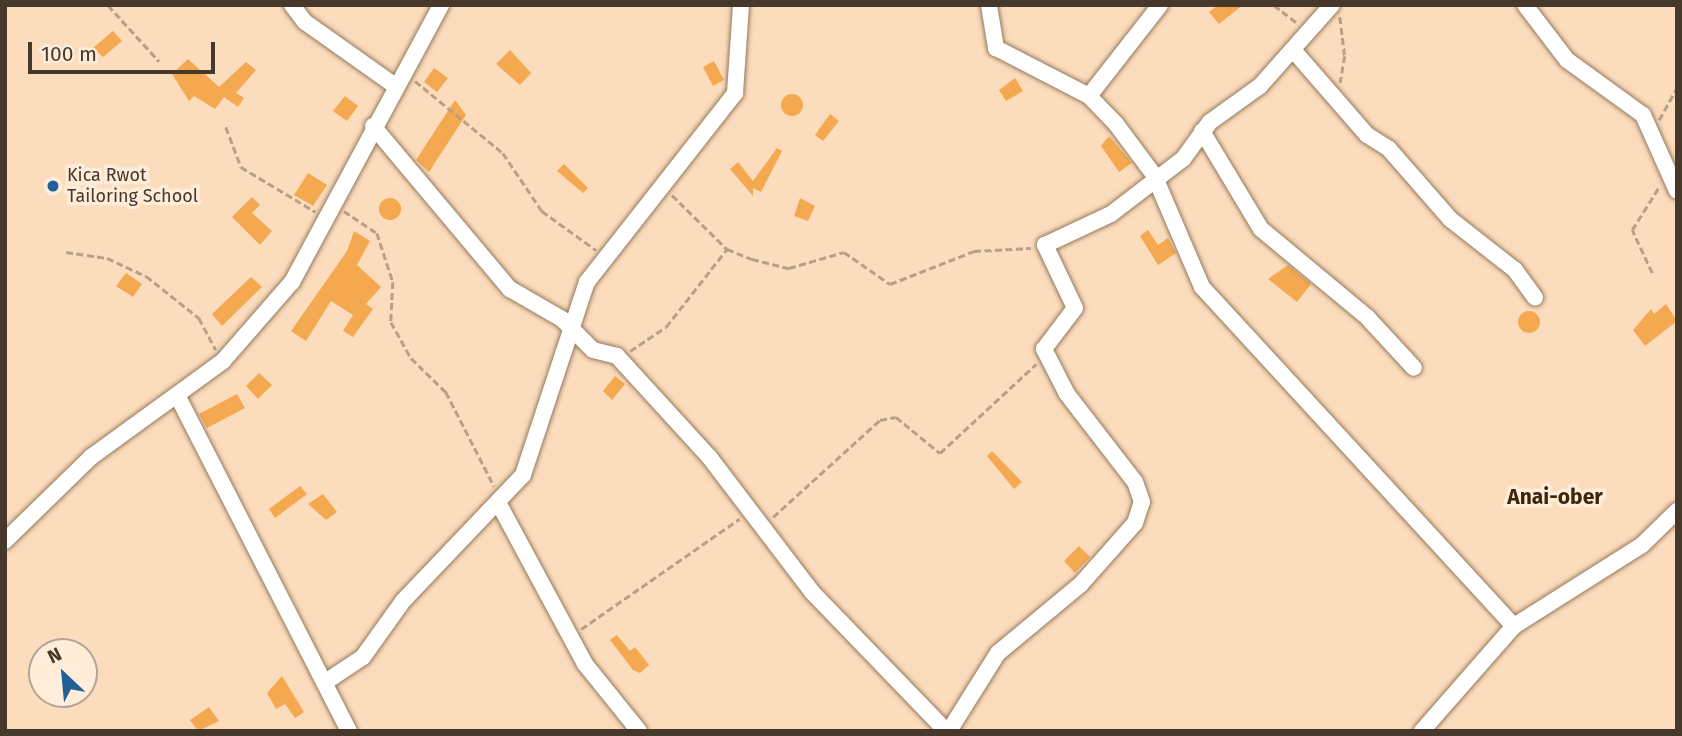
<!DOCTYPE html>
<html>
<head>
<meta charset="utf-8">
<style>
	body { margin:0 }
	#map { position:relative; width:1682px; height:736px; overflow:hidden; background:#fbdcbc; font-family:"Fira Sans",sans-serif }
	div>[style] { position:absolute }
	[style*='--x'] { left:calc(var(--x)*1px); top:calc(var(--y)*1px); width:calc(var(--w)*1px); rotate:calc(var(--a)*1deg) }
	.building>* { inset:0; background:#f4a950 }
	.round { border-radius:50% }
	.path>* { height:2.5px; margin-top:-1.25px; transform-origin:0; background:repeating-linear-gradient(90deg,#b8a087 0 7px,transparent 0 10.5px) }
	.roads { filter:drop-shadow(0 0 2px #95795c) drop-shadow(0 0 2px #95795c) }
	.minor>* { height:16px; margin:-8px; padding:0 8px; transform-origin:8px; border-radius:8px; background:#fff }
	.dots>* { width:19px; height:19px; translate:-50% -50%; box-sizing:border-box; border:4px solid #ffecd9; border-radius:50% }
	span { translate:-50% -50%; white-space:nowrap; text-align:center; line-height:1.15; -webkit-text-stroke:7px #ffecd9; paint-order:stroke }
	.poi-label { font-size:18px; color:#46392c }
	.left { translate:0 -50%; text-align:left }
	.quarter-label { font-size:21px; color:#3e2609; font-weight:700 }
	.frame { position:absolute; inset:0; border:7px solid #46392c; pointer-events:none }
	.north { position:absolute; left:28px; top:638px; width:70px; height:70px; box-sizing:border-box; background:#ffecd9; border:2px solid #b5a494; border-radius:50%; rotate:334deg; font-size:19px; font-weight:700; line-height:28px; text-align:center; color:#46392c }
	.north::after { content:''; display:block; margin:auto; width:24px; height:32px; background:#206096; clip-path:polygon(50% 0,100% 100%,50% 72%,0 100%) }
	.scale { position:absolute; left:28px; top:42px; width:187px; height:32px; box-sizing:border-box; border:4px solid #46392c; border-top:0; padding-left:9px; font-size:21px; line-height:24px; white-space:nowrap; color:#46392c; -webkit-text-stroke:5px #ffecd9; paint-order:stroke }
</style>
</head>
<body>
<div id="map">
	<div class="building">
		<i style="clip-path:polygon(1218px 5px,1243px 5px,1219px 24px,1209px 12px)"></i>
		<i style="clip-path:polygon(113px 31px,122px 41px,103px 57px,93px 48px)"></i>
		<i style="clip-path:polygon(510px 50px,531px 73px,520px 85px,496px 64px)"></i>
		<i style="clip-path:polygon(188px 59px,219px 87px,246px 62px,256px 70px,236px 93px,244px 98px,238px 107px,224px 97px,215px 109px,194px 96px,189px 101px,172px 74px)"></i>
		<i style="clip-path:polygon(714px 61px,724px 80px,713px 86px,703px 67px)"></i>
		<i style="clip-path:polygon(434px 68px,448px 78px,437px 92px,424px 82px)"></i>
		<i style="clip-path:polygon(1015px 78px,1023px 91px,1006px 101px,999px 90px)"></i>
		<i class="round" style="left:781px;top:94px;width:22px;height:22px"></i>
		<i style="clip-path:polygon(345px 96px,358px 106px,347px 121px,333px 111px)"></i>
		<i style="clip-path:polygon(455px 100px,466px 115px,429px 172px,416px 160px)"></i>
		<i style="clip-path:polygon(830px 114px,839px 121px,823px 141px,815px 135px)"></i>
		<i style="clip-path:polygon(1109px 136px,1132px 163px,1119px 172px,1101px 146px)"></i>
		<i style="clip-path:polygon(777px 148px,782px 151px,761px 192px,753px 188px,753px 196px,730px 169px,738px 162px,753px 181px)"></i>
		<i style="clip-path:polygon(564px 164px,588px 188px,583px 193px,557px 171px)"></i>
		<i style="clip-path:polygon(308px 173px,327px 185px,313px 206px,294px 195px)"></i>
		<i style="clip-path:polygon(252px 197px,260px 205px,252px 213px,272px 231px,260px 245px,232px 217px)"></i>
		<i class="round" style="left:379px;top:198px;width:22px;height:22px"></i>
		<i style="clip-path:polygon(800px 198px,815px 206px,808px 221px,794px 216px)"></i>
		<i style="clip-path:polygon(1148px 230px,1158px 245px,1168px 238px,1176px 253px,1158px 265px,1140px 236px)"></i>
		<i style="clip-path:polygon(354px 231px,370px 241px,357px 265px,381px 287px,366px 304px,373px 309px,353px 337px,343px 331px,353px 315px,331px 301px,306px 341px,291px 331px,347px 251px)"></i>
		<i style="clip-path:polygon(1288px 265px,1311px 284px,1297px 302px,1268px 279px)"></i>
		<i style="clip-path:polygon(126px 273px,142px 284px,133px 297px,116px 286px)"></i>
		<i style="clip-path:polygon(251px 277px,262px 287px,222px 326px,212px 314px)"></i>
		<i style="clip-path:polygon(1666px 304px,1677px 321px,1645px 346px,1633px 330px,1651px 309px,1654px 314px)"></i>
		<i class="round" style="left:1518px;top:311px;width:22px;height:22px"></i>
		<i style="clip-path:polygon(259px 373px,272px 385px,258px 399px,246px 386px)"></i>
		<i style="clip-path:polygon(615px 376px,625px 384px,612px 400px,603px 391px)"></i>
		<i style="clip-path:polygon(237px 394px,245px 408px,207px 428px,199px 414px)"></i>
		<i style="clip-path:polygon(992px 451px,1022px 482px,1014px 489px,987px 456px)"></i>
		<i style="clip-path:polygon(300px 486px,307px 494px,275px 518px,269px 509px)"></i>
		<i style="clip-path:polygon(323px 494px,337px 512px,326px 520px,308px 504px)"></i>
		<i style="clip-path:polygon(1079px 546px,1090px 557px,1075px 573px,1064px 561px)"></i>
		<i style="clip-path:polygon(617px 635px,630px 651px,635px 647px,649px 665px,640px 673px,633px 670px,610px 640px)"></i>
		<i style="clip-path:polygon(282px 676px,304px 712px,295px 718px,285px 704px,276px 709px,267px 693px)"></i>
		<i style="clip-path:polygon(209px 707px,219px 721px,198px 731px,190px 720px)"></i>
	</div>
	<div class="path">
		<i style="--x:108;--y:5;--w:76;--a:47.7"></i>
		<i style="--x:1274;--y:5;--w:29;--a:38"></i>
		<i style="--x:1340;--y:17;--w:39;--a:83"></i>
		<i style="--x:1345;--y:56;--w:27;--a:100"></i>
		<i style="--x:415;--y:81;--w:114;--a:39.3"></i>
		<i style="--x:503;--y:153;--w:70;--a:56.1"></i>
		<i style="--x:542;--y:211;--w:67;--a:35.8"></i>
		<i style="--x:1659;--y:120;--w:37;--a:-61"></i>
		<i style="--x:226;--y:127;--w:43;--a:69.4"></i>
		<i style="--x:241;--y:167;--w:87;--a:31"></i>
		<i style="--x:672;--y:195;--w:77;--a:44.5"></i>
		<i style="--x:727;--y:249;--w:27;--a:22"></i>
		<i style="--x:752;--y:259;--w:38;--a:14"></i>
		<i style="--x:789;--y:268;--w:57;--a:-16.2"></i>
		<i style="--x:844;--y:252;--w:56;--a:34.8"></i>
		<i style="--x:890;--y:284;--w:90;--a:-21.4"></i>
		<i style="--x:974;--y:251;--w:57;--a:-3"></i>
		<i style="--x:344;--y:211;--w:40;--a:34"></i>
		<i style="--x:377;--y:233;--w:52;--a:71.9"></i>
		<i style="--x:393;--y:282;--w:40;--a:92.9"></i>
		<i style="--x:391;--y:322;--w:41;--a:60.9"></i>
		<i style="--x:411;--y:358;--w:49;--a:44.2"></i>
		<i style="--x:446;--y:392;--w:106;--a:62.9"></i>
		<i style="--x:66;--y:252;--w:41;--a:8.3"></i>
		<i style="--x:107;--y:258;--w:43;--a:24.8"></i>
		<i style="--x:146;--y:276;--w:68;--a:38.4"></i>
		<i style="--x:199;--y:318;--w:36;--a:62"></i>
		<i style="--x:1652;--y:273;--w:47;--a:-114.9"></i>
		<i style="--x:1632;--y:230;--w:51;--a:-57.9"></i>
		<i style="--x:630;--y:351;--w:43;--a:-33.7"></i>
		<i style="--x:666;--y:327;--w:99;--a:-52"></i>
		<i style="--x:773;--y:517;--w:144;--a:-42.2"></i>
		<i style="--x:880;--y:420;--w:16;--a:-11"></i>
		<i style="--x:896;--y:417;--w:57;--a:39.3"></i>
		<i style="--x:940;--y:453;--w:131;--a:-42.8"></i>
		<i style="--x:581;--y:629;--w:193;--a:-34.8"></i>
	</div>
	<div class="roads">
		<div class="minor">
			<i style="--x:292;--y:5;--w:21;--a:53"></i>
			<i style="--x:305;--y:22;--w:109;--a:35.3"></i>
			<i style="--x:989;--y:5;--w:44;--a:80.8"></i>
			<i style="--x:996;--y:48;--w:105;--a:27.3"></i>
			<i style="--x:1089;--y:96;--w:39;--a:46"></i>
			<i style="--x:1116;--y:124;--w:64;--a:53.3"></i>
			<i style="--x:1154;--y:175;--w:122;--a:66.8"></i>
			<i style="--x:1202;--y:287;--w:461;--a:47.4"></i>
			<i style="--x:1514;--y:626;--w:151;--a:-32.3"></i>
			<i style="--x:1642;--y:545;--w:49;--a:-44.2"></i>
			<i style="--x:1525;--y:5;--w:69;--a:52.6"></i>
			<i style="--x:1567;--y:60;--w:94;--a:35.9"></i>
			<i style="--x:1643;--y:115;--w:83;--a:65.9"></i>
			<i style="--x:1294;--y:51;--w:111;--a:49"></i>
			<i style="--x:1367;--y:135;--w:26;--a:32"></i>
			<i style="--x:1389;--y:149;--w:93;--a:48.9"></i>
			<i style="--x:1450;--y:219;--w:83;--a:38.1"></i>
			<i style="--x:1515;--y:270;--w:34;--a:54"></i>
			<i style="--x:1089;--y:96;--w:115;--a:-52"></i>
			<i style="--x:373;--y:126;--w:213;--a:50"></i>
			<i style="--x:510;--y:289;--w:60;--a:30"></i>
			<i style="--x:562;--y:319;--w:44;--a:45"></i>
			<i style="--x:593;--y:350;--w:25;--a:14"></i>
			<i style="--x:617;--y:356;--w:138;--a:47.6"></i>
			<i style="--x:710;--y:458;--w:168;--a:52.7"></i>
			<i style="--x:812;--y:592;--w:193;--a:46"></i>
			<i style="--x:1202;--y:131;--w:114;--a:59"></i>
			<i style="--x:1261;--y:229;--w:138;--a:39.7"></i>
			<i style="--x:1367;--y:317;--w:69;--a:47.3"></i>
			<i style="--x:178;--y:397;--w:375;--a:62.9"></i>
			<i style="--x:500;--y:506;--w:179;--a:61.7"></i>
			<i style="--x:585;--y:664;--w:86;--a:51.1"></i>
			<i style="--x:5;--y:541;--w:120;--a:-44.3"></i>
			<i style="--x:91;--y:457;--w:163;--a:-36"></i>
			<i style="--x:223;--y:361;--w:105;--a:-48.9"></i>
			<i style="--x:292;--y:282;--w:315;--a:-61.7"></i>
			<i style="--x:327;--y:681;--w:43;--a:-33.7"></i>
			<i style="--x:363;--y:657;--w:69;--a:-54.5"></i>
			<i style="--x:403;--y:601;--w:174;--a:-46.4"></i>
			<i style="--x:523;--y:475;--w:203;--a:-71.7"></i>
			<i style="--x:587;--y:282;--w:240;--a:-51.9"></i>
			<i style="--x:735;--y:93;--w:88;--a:-86.1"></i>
			<i style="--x:949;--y:731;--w:92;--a:-57.9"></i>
			<i style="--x:998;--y:653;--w:108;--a:-39.7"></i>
			<i style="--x:1081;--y:584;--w:81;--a:-48.5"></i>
			<i style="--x:1135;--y:523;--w:22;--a:-72"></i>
			<i style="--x:1142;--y:502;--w:21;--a:-109"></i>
			<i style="--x:1135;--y:482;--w:111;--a:-127.7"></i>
			<i style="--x:1067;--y:394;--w:51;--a:-117.1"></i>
			<i style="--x:1044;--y:349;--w:51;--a:-52.9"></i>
			<i style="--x:1075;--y:308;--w:70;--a:-115.5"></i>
			<i style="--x:1045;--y:245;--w:73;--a:-25.2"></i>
			<i style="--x:1111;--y:214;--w:91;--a:-37.4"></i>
			<i style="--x:1183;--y:159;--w:46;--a:-53.9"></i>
			<i style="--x:1210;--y:122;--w:62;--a:-35.8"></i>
			<i style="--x:1260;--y:86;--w:108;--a:-48.4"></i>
			<i style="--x:1422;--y:731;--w:140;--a:-48.8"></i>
		</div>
	</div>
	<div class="dots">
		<i style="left:53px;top:186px;background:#206096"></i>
	</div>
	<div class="poi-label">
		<span class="left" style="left:67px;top:186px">Kica Rwot<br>Tailoring School</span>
	</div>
	<div class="quarter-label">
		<span style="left:1555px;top:497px">Anai-ober</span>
	</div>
	<div class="frame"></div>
	<div class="north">N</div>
	<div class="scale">100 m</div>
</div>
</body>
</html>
